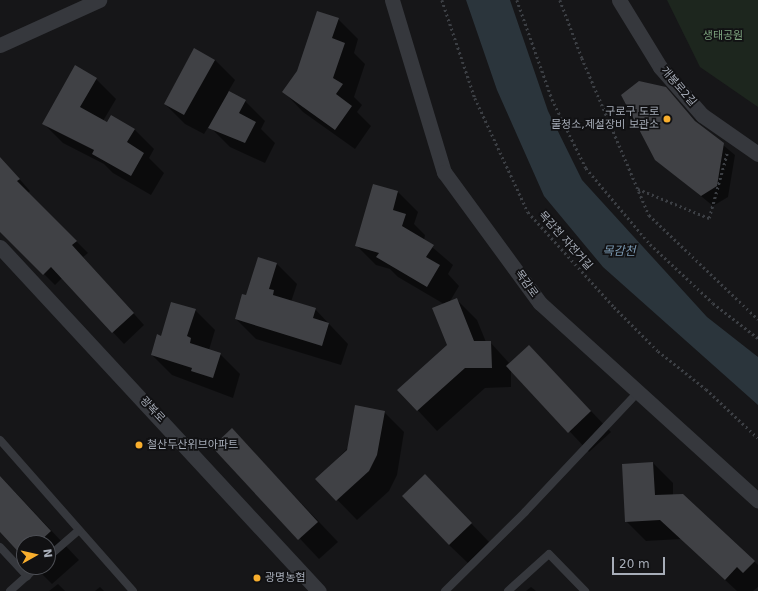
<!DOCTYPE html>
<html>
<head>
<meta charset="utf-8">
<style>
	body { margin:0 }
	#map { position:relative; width:758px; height:591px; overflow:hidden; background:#161618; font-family:"DejaVu Sans","Noto Sans KR",sans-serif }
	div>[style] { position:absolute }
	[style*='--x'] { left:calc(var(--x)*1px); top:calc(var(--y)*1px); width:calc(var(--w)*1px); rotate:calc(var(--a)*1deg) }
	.green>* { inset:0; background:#1d261e }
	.water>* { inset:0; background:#2b353c }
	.shadow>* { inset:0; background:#0007 }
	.building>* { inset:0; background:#404145 }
	.path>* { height:2.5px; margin-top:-1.25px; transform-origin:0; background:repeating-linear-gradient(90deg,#3c3f44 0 2px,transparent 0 5px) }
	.service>* { height:8px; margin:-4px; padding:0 4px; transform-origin:4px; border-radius:4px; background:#36383d }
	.minor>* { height:15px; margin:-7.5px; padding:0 7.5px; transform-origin:7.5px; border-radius:7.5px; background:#36383d }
	.dots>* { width:11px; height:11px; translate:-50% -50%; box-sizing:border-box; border:2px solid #111113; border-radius:50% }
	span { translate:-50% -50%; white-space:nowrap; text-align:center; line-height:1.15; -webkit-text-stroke:3.5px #111113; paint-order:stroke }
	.park-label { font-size:11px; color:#7da47f }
	.street-label { font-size:11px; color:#a7adb8 }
	.poi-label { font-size:11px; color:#a7adb8 }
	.right { translate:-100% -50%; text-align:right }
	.left { translate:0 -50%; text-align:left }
	.water-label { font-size:12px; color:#7d9cb5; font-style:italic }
	.north { position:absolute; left:16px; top:535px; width:40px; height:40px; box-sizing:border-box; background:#111113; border:1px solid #4d4f55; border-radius:50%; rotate:82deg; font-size:11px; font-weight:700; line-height:16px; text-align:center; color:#a7adb8 }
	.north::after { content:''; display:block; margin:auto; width:14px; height:18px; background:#f8ae2d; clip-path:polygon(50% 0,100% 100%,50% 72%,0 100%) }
	.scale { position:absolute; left:612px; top:557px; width:53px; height:18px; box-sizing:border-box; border:2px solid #a7adb8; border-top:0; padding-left:5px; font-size:12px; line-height:14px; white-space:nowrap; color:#a7adb8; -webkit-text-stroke:3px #111113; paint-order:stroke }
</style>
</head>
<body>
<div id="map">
	<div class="green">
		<i style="clip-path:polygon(667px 0,758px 0,758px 107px,700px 67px)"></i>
	</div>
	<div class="water">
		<i style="clip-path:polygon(466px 0,510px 0,548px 111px,582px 180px,707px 317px,758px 357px,758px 405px,603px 267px,544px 196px,497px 90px)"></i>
	</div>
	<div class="shadow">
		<i style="clip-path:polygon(338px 19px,358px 39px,354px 53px,365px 64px,354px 97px,362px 105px,357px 112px,371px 126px,355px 149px,303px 112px,284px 92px)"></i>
		<i style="clip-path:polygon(215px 60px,235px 80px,228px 92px,245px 101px,265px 121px,261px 129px,275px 143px,265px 163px,230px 147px,209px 126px,204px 134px,185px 124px,165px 104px)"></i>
		<i style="clip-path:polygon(96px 79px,116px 99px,103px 121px,134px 129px,154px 149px,149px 158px,164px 173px,151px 195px,113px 173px,104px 164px,63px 143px,43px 123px)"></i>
		<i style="clip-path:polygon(665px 88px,699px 125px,735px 155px,728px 197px,713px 206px,656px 159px)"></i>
		<i style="clip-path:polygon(0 157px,30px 191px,28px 193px,88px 253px,83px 257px,144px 325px,124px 344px,62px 278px,55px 285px,0 230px)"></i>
		<i style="clip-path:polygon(398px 192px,418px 212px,414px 224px,425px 235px,424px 240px,453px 265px,448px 274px,459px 286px,449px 303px,457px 300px,477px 320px,486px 342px,490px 342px,510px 364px,529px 346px,611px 432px,589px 452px,511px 369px,511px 387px,485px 388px,437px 431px,399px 390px,448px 346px,444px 304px,398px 277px,390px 269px,376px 265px,356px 245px)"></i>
		<i style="clip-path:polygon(277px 264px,297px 284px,291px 302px,315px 309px,348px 344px,341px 365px,256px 339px,236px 319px,247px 297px)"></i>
		<i style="clip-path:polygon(195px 310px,215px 330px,209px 350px,220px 354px,240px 374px,233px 398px,172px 375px,152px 355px,161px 337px)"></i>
		<i style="clip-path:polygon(384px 412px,404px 432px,397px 475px,389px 491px,357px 520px,317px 479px)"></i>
		<i style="clip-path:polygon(232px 430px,338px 542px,319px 559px,214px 447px)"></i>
		<i style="clip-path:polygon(653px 463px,673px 483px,673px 495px,683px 495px,758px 565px,758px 587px,753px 591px,737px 591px,681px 539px,646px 541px,626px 521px)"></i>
		<i style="clip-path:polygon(0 476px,79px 560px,52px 584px,35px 567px,48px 567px,48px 543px,24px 543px,24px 556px,0 531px)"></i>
		<i style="clip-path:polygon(445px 496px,491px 544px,469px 564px,449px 545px)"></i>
		<i style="clip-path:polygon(58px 584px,65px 591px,49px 591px)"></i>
		<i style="clip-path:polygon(100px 587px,104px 591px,95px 591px)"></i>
		<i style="clip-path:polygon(531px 587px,536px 591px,526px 591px)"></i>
	</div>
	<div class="building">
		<i style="clip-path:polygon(317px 11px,339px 18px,332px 38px,345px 43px,333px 78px,343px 84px,336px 94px,352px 106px,335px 130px,282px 92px,297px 71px)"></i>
		<i style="clip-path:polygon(194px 48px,215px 60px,184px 115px,164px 104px)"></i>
		<i style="clip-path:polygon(75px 65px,97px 78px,80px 107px,107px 122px,111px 115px,135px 129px,127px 142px,144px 153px,131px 176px,92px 154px,94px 150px,42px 124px)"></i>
		<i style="clip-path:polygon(639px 81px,666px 87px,695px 121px,724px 143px,717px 186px,701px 196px,655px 160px,621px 95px)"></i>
		<i style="clip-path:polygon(229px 91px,246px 100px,239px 113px,256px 122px,245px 143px,208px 128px)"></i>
		<i style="clip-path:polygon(0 157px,20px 179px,17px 181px,77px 241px,72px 245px,134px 313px,112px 333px,51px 267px,43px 275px,0 232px)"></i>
		<i style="clip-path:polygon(373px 184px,398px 191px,393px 210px,406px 214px,402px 226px,434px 245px,426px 257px,440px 265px,427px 287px,376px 257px,379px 253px,355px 246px)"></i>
		<i style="clip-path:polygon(258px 257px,277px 263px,269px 289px,274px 290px,273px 295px,316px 308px,313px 318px,329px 323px,322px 346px,235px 319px,242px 294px,246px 295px)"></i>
		<i style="clip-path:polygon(457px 298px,474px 341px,491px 341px,492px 368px,465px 368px,417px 411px,397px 390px,447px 345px,432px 308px)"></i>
		<i style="clip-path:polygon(171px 302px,196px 309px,187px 336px,191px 338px,190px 343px,221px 353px,213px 378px,191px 371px,192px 368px,151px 355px,157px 334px,161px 336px)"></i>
		<i style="clip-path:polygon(529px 345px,591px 411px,568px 433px,506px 366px)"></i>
		<i style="clip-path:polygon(355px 405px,385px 411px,377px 455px,369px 471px,336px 501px,315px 479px,347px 450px)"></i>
		<i style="clip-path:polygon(232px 428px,318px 522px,298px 540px,212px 447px)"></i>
		<i style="clip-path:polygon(653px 462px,655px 495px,683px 494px,755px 561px,743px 573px,737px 567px,725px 580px,660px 520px,625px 522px,622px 464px)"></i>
		<i style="clip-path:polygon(425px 474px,472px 523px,449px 545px,402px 496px)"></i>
		<i style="clip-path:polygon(0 476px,51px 531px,38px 543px,24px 543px,24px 558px,0 532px)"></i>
	</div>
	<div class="path">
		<i style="--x:442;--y:0;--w:103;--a:71.4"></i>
		<i style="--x:475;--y:98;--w:126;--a:65.1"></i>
		<i style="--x:528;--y:212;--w:128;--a:47.8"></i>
		<i style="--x:614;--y:307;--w:62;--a:45"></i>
		<i style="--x:658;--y:351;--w:61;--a:38.4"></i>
		<i style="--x:706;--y:389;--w:71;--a:43.3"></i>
		<i style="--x:517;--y:0;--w:105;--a:70.5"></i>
		<i style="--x:552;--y:99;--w:77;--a:63.8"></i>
		<i style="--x:586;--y:168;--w:99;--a:49.9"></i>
		<i style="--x:650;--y:244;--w:86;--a:43.1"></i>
		<i style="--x:713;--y:303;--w:57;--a:37.9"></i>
		<i style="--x:560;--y:0;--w:62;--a:69.2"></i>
		<i style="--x:582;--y:58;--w:171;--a:66.9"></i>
		<i style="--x:649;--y:215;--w:151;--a:43.7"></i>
		<i style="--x:638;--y:189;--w:77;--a:22.2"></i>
		<i style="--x:709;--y:218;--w:67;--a:-74.5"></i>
	</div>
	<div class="service">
		<i style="--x:0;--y:440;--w:201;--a:48.6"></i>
		<i style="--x:0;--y:547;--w:40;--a:47"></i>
		<i style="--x:48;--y:557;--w:40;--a:-41"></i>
		<i style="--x:10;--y:591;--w:36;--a:-42"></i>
		<i style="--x:445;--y:591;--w:112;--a:-44.6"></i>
		<i style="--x:525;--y:512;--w:165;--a:-46.7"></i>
		<i style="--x:508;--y:591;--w:55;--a:-42.1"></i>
		<i style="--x:549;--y:554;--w:52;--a:45.8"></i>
	</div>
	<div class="minor">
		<i style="--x:392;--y:0;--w:180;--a:73.2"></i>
		<i style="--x:444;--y:172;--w:162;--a:53.8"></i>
		<i style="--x:540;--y:303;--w:294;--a:42.2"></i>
		<i style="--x:619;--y:0;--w:79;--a:58.5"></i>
		<i style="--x:660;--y:67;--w:64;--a:48.8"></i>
		<i style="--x:702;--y:115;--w:68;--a:34.9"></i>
		<i style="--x:0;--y:45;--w:109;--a:-24.4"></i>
		<i style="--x:0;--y:247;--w:469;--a:47.2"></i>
	</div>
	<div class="dots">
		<i style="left:667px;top:119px;background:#f8ae2d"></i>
		<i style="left:139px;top:445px;background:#f8ae2d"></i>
		<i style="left:257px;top:578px;background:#f8ae2d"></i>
	</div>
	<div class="park-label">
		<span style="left:723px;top:36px">생태공원</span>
	</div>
	<div class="street-label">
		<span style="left:678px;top:87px;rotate:49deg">개봉로2길</span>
		<span style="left:565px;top:241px;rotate:48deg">목감천 자전거길</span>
		<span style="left:526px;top:284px;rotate:54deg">목감로</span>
		<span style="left:152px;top:410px;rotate:47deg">광복로</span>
	</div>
	<div class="poi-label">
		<span class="right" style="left:659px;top:119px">구로구 도로<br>물청소,제설장비 보관소</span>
		<span class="left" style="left:147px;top:445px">철산두산위브아파트</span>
		<span class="left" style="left:265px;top:578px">광명농협</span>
	</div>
	<div class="water-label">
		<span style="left:619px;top:252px">목감천</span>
	</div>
	<div class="north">N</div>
	<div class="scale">20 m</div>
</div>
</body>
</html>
